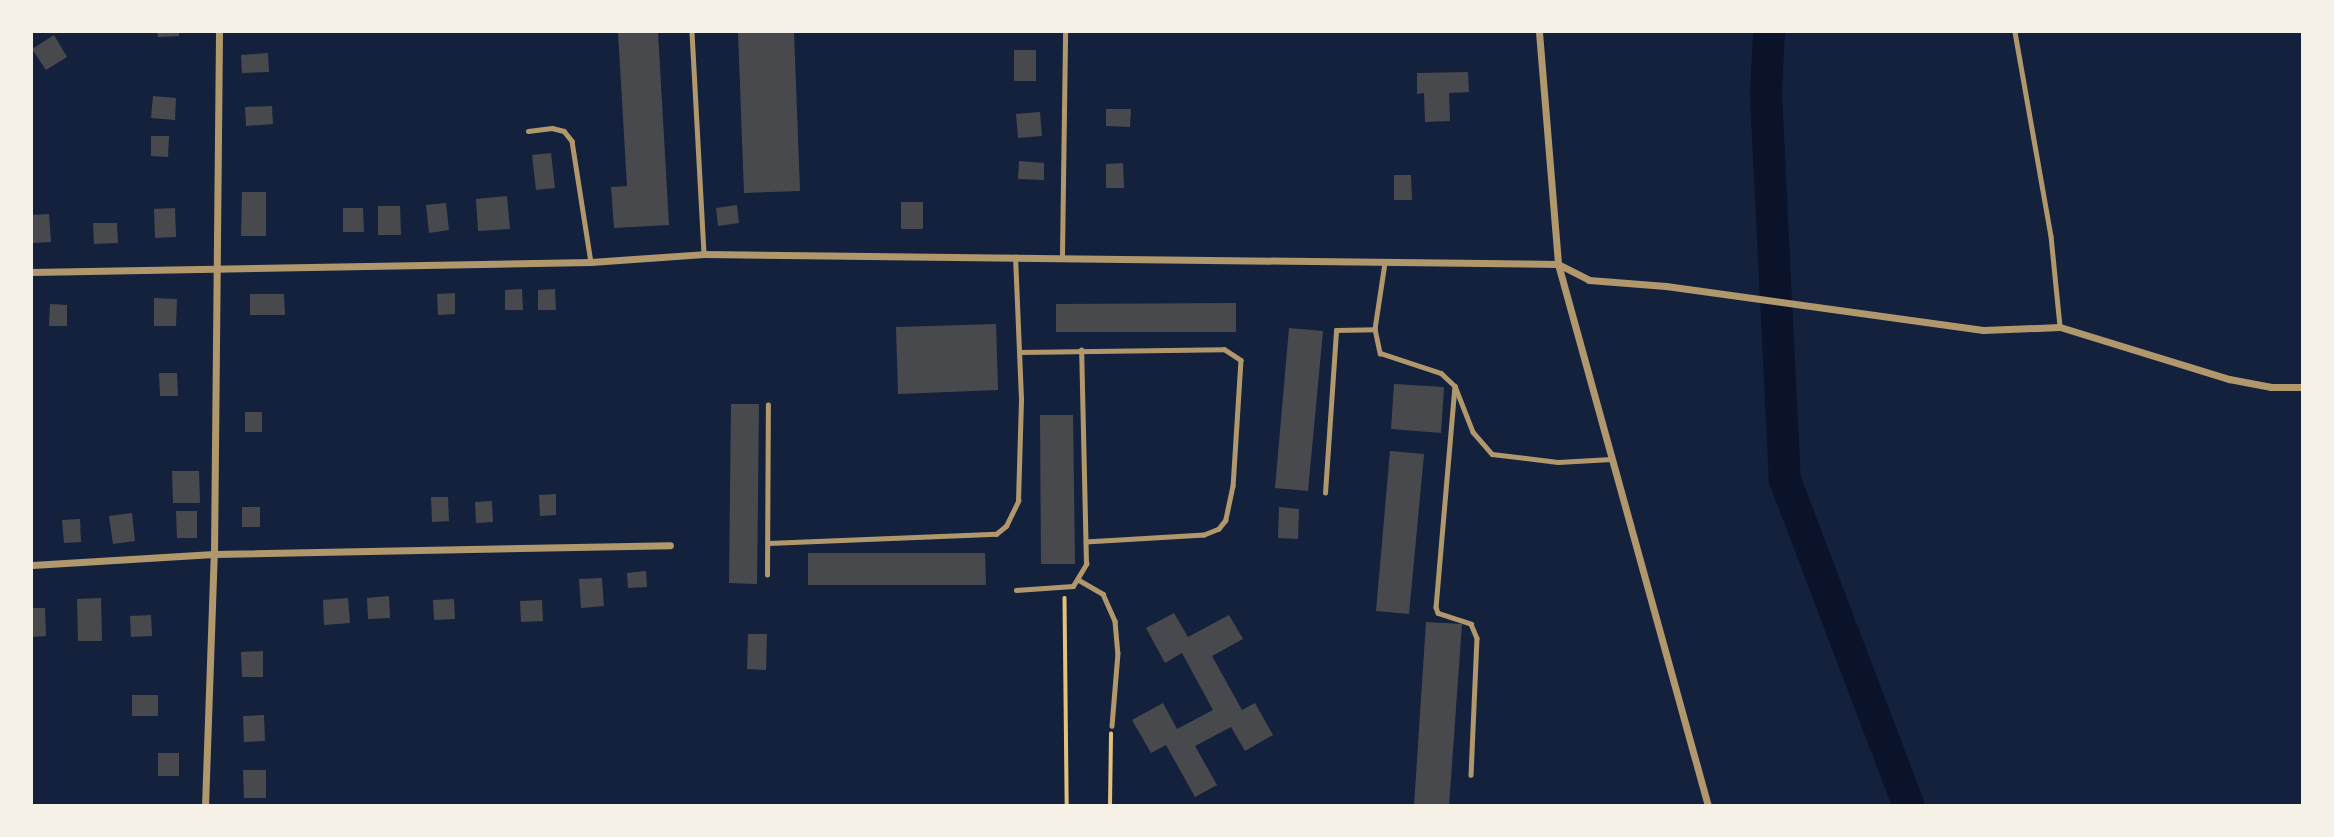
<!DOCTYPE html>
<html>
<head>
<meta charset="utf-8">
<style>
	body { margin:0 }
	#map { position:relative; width:2334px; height:837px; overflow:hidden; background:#14213d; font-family:"Golos Text",sans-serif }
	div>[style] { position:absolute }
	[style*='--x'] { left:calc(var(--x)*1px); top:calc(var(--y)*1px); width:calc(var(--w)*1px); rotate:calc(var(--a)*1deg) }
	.river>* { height:32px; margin:-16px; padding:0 16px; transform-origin:16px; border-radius:16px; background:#0b132b }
	.building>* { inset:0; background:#48494c }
	.path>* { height:3.5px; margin:-1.75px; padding:0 1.75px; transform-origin:1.75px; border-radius:1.75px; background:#e5c07b }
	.service>* { height:4.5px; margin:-2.25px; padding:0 2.25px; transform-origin:2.25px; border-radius:2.25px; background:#b1986c }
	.minor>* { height:7px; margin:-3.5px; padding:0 3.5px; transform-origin:3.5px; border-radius:3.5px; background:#b1986c }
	span { translate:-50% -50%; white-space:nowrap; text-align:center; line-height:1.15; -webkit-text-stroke:5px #f6f1e7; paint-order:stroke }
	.frame { position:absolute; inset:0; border:33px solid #f6f1e7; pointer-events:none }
</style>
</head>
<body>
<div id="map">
	<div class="river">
		<i style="--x:1769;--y:32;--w:63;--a:92.7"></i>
		<i style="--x:1766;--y:95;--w:385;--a:87.2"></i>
		<i style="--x:1785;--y:480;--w:349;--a:69.2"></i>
	</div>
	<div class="building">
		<i style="clip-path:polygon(157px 32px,179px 32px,179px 36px,158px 37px)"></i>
		<i style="clip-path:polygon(618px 32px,658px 32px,669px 225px,614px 228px,611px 187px,627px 186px)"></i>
		<i style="clip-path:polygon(738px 32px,794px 32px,800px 191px,744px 193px)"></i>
		<i style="clip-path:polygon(54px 35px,67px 57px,46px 70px,32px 49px)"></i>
		<i style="clip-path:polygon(1014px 50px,1036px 50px,1036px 81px,1014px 81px)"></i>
		<i style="clip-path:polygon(268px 53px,269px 72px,242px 73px,241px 55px)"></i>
		<i style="clip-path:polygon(1468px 72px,1469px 92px,1449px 93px,1450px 121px,1425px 122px,1424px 93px,1417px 94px,1417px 73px)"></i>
		<i style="clip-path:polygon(153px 96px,176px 98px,175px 120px,151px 118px)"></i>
		<i style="clip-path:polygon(272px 106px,273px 124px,246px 126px,245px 107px)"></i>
		<i style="clip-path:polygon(1106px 109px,1131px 109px,1130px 127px,1106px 126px)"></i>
		<i style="clip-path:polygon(1040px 112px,1042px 136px,1018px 138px,1016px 114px)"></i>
		<i style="clip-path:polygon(151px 136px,169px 136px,168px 157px,151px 156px)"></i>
		<i style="clip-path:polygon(551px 153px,555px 188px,536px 190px,532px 155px)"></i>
		<i style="clip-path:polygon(1019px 161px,1044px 163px,1044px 180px,1018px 179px)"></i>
		<i style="clip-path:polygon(1123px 163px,1124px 188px,1106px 188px,1106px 164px)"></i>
		<i style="clip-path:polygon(1394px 175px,1411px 175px,1412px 200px,1394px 200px)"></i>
		<i style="clip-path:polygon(242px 192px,266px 192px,266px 236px,241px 236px)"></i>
		<i style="clip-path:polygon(507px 196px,510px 229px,478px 231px,476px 199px)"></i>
		<i style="clip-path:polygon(901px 202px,923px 202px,923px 229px,901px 229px)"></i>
		<i style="clip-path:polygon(446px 203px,449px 230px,429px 233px,426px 205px)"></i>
		<i style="clip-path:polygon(737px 205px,739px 223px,718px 226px,716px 208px)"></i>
		<i style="clip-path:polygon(378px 206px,400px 206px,401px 235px,378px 235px)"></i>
		<i style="clip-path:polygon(175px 208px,176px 237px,155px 238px,154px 209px)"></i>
		<i style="clip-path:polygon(343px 208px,363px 208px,364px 232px,343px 232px)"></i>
		<i style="clip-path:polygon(49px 214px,51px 242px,32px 243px,32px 215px)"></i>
		<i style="clip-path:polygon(93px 223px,117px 223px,118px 243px,94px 244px)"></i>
		<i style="clip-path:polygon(522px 289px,523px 310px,505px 310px,505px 290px)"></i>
		<i style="clip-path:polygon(555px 289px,556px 310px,538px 310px,538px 290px)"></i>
		<i style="clip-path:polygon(455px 293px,455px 314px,438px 315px,437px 294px)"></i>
		<i style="clip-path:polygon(250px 294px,284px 294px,285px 315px,250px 315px)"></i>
		<i style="clip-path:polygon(154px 298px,177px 299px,176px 326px,154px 326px)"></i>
		<i style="clip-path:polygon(1236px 303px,1236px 332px,1056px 332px,1056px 304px)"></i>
		<i style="clip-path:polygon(50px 304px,67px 305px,67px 326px,49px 326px)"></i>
		<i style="clip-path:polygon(996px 324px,998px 390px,898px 394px,896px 327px)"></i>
		<i style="clip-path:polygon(1289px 328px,1323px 331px,1308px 491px,1275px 488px)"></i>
		<i style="clip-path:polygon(159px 373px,177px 373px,178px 396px,160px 396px)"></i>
		<i style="clip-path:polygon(1394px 384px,1444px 387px,1441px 433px,1391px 429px)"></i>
		<i style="clip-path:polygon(731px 404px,759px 404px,757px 584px,729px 583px)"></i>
		<i style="clip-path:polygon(245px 412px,262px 412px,262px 432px,245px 432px)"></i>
		<i style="clip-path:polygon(1040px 415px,1073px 415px,1075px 564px,1041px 564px)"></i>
		<i style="clip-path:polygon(1390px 451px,1424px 454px,1409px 614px,1376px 611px)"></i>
		<i style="clip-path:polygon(172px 471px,199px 471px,200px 503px,173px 503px)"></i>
		<i style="clip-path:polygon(556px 494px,556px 515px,540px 516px,539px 495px)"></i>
		<i style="clip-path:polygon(431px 497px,448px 497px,449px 521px,432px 522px)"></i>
		<i style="clip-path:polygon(492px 501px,493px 522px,476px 523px,475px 502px)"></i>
		<i style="clip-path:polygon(242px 507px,260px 507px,260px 527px,242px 527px)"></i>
		<i style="clip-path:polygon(1279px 507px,1299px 509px,1298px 539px,1278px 538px)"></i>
		<i style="clip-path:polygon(176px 511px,197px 511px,197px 538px,177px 538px)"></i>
		<i style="clip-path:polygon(132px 513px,135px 541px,113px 544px,109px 516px)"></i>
		<i style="clip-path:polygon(80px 519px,81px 542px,64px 543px,62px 520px)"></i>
		<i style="clip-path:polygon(808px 553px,985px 553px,986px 585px,808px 585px)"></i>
		<i style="clip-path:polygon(646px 571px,647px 587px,628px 588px,627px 573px)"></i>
		<i style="clip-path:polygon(602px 578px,604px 606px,581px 608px,579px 579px)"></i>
		<i style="clip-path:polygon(389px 596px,390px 618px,368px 619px,367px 598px)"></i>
		<i style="clip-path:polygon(101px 598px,102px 641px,78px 641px,77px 599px)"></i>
		<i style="clip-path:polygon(348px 598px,350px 623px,324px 625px,323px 600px)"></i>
		<i style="clip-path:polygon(454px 599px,455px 619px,434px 620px,433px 600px)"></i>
		<i style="clip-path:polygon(542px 600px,543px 621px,521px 622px,520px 601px)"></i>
		<i style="clip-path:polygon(32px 608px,45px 608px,46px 636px,32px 637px)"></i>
		<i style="clip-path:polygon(1174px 613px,1188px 637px,1229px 615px,1243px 639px,1212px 656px,1242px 710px,1255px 703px,1273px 735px,1245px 751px,1231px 727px,1195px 746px,1217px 785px,1195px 797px,1166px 745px,1151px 753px,1132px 720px,1163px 703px,1177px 729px,1213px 710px,1182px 653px,1165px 663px,1146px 628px)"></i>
		<i style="clip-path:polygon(151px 615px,152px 636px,131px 637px,130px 616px)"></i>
		<i style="clip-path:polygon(1426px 622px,1462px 624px,1449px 806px,1414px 806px)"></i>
		<i style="clip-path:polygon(748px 634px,767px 634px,766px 670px,747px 669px)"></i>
		<i style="clip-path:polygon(263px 651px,263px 677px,242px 677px,241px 652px)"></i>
		<i style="clip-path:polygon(132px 695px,158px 695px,158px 716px,132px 716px)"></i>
		<i style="clip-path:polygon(264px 715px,265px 741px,244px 742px,243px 716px)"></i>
		<i style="clip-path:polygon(158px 753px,179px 753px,179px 776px,158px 776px)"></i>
		<i style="clip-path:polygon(243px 770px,266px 770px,266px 798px,244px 798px)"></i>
	</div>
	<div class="path">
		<i style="--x:1065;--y:598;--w:208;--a:89.4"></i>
		<i style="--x:1110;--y:806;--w:72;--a:-89.2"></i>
	</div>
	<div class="service">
		<i style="--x:692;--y:32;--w:222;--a:86.9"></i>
		<i style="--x:2015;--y:32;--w:207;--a:80"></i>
		<i style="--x:2051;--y:236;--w:90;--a:84.3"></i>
		<i style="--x:528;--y:131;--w:24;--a:-7"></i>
		<i style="--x:552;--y:128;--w:12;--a:14"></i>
		<i style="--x:564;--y:131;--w:13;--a:51"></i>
		<i style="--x:572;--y:141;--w:122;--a:81.1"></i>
		<i style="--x:1062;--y:255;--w:223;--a:-89.2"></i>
		<i style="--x:1385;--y:263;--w:67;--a:98.6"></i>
		<i style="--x:1375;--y:329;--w:25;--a:78"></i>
		<i style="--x:1380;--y:353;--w:64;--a:18.2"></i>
		<i style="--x:1441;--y:373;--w:19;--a:43"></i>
		<i style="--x:1455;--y:386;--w:49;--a:68.6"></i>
		<i style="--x:1473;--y:432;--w:29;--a:49"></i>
		<i style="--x:1492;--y:454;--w:66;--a:6.9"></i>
		<i style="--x:1558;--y:462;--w:53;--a:-3.2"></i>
		<i style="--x:1020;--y:352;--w:204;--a:-0.8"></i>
		<i style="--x:1224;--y:349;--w:20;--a:33"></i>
		<i style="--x:1241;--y:360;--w:126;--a:93.6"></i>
		<i style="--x:1233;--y:486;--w:35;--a:102"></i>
		<i style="--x:1226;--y:520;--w:11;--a:128"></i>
		<i style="--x:1219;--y:529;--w:16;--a:158"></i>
		<i style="--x:1204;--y:535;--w:118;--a:176.6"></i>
		<i style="--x:1455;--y:386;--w:222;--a:94.9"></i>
		<i style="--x:1436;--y:607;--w:6;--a:72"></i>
		<i style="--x:1438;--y:613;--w:35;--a:18"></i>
		<i style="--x:1471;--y:624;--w:15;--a:67"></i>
		<i style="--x:1477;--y:638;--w:137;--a:92.5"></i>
		<i style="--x:1325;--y:493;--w:163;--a:-86.1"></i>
		<i style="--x:1336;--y:330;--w:39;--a:-1"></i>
		<i style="--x:768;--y:543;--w:228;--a:-2.3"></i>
		<i style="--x:996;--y:534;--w:13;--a:-39"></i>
		<i style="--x:1006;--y:526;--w:28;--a:-64"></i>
		<i style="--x:1018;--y:501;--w:102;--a:-88.3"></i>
		<i style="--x:1021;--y:399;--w:142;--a:-92.4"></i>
		<i style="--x:767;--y:575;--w:170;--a:-89.7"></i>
		<i style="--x:1079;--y:580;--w:28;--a:30"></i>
		<i style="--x:1103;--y:594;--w:30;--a:66"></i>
		<i style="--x:1115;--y:621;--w:32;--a:85"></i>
		<i style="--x:1118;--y:653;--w:73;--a:94.7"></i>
		<i style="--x:1016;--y:590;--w:57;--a:-4"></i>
		<i style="--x:1073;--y:586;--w:26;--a:-59"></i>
		<i style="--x:1086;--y:564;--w:214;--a:-91.3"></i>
	</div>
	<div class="minor">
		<i style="--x:1539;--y:32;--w:233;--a:85.3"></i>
		<i style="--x:1558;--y:264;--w:562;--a:74.53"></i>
		<i style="--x:32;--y:272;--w:559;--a:-1.02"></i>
		<i style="--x:591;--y:262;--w:113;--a:-4"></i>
		<i style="--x:704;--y:254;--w:854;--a:0.67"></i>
		<i style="--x:1558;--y:264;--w:35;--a:27"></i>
		<i style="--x:1589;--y:280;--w:77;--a:4.5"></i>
		<i style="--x:1666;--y:286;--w:320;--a:7.9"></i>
		<i style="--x:1983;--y:330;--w:77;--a:-2.2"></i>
		<i style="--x:2060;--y:327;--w:177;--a:17.1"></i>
		<i style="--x:2229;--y:379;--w:43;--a:10.8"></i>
		<i style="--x:2271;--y:387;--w:31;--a:0"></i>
		<i style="--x:32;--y:565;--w:182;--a:-3.5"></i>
		<i style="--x:214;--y:554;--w:456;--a:-1.1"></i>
		<i style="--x:205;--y:806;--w:252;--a:-88"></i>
		<i style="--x:214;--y:554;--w:522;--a:-89.45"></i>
	</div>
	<div class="frame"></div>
</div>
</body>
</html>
